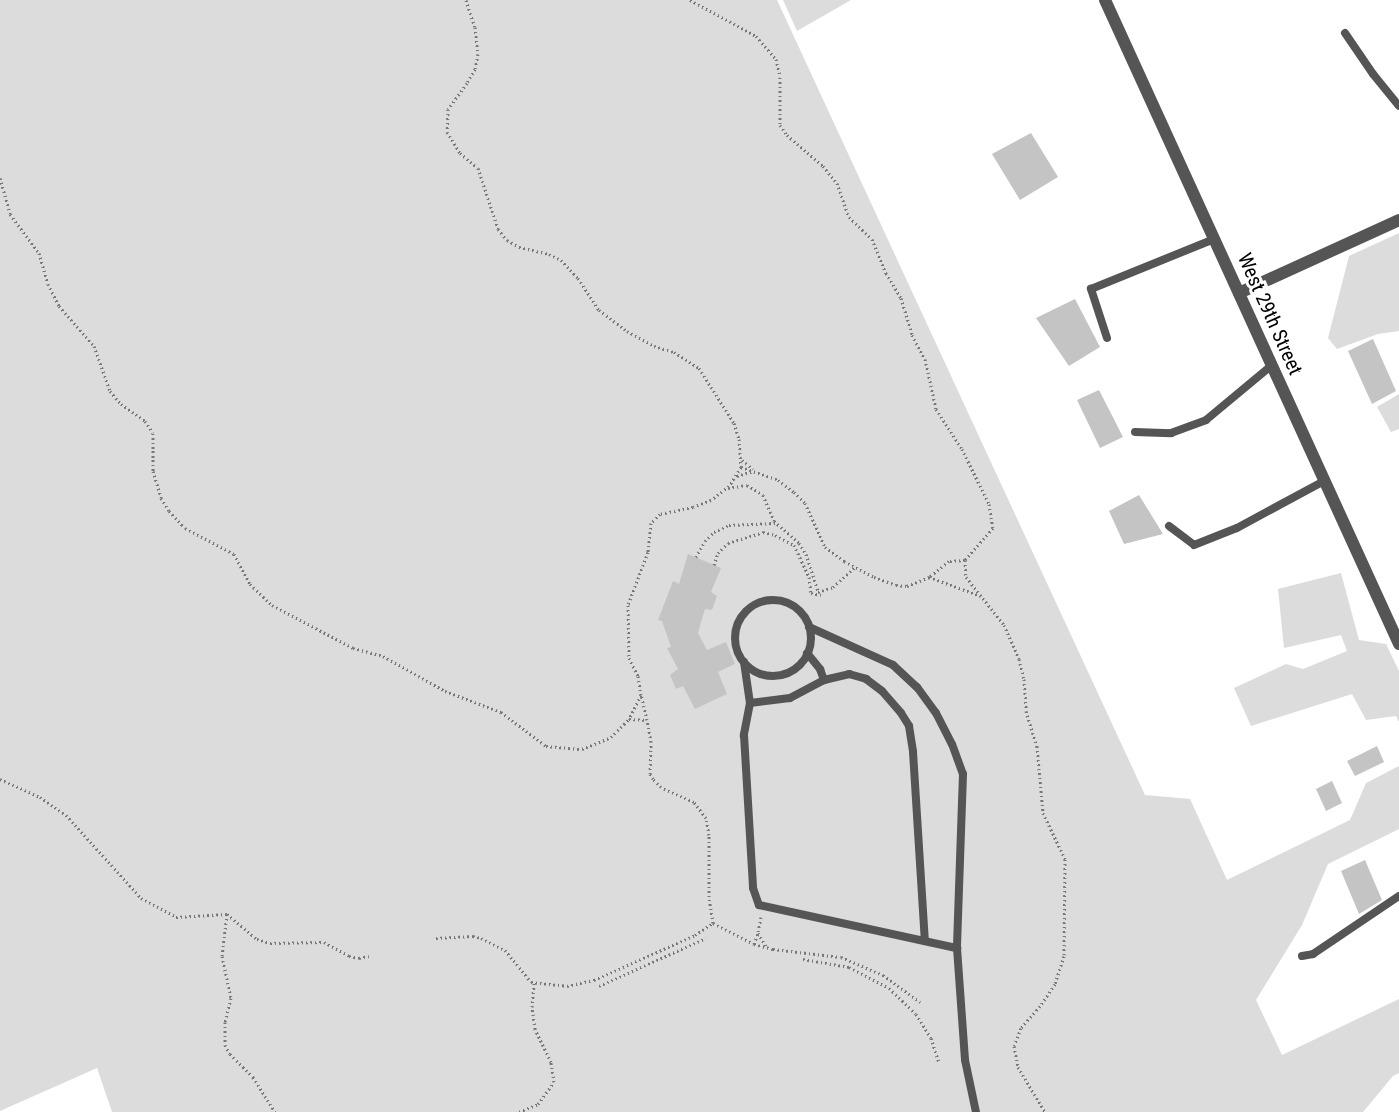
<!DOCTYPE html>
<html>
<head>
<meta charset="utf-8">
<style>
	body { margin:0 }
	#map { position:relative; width:1399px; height:1112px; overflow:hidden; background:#fff; font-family:"Roboto Condensed",sans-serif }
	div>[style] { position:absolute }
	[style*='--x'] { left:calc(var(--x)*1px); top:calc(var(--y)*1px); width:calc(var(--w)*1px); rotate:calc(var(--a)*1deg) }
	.green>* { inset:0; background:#dcdcdc }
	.building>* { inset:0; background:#c4c4c4 }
	.path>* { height:3px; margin-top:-1.5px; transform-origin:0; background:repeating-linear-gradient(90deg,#777 0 1.5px,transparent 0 4.5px) }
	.service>* { height:8px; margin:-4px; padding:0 4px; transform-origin:4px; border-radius:4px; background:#555 }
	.service>.ring { margin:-4px; padding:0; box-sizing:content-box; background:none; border:8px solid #555; border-radius:50% }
	.minor>* { height:12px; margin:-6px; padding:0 6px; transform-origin:6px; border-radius:6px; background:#555 }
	span { translate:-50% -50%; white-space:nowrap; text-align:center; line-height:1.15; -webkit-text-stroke:6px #fff; paint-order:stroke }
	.street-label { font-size:20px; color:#000 }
</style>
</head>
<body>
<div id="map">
	<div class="green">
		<i style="clip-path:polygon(0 0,777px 0,1145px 795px,1190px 799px,1227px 880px,1350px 820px,1366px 783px,1399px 766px,1399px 829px,1328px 864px,1302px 925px,1256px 1000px,1282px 1055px,1399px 999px,1399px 1073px,1393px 1076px,1363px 1112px,112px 1112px,97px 1068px,0 1111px)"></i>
		<i style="clip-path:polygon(783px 0,851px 0,797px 31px)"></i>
		<i style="clip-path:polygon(1399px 233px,1399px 331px,1378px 334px,1337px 349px,1328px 338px,1349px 256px)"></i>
		<i style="clip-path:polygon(1399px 394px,1399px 429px,1391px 432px,1377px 407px)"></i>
		<i style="clip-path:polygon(1341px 573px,1359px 640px,1386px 644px,1399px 671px,1399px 722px,1396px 716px,1366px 720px,1352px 694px,1251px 726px,1234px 688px,1286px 664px,1303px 669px,1347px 651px,1341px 635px,1284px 648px,1278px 589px)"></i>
	</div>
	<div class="building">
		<i style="clip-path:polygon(1031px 133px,1058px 177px,1020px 200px,992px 154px)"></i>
		<i style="clip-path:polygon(1075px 299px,1100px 347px,1069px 366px,1036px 318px)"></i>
		<i style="clip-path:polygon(1373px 339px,1396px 391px,1372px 404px,1348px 351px)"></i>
		<i style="clip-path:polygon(1099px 390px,1123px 437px,1100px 448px,1077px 400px)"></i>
		<i style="clip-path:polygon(1139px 495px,1163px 534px,1124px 544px,1109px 511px)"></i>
		<i style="clip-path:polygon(688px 554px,721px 568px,711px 592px,717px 596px,712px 610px,705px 609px,698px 633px,707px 650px,726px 642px,735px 664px,718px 672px,727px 694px,695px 709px,683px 686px,676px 689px,670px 675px,678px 669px,667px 648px,671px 647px,662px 621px,658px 620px,673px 581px,679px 584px)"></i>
		<i style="clip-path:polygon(1377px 746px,1384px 762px,1355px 776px,1347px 761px)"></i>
		<i style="clip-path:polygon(1332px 781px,1342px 803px,1326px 811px,1316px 789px)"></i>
		<i style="clip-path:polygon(1365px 860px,1382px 900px,1359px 914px,1341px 871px)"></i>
	</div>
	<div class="path">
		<i style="--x:466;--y:0;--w:28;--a:72"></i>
		<i style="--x:475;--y:27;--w:27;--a:84"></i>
		<i style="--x:478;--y:54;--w:15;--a:101"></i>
		<i style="--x:475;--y:69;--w:16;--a:120"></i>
		<i style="--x:467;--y:83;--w:32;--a:126"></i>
		<i style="--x:448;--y:109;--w:23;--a:92"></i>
		<i style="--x:447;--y:132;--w:25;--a:58"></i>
		<i style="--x:460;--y:153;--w:23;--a:40"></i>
		<i style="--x:478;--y:168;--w:64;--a:71.8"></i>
		<i style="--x:498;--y:229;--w:14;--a:51"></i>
		<i style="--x:507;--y:240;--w:14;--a:30"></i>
		<i style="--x:519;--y:247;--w:31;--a:13"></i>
		<i style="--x:549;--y:254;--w:13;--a:27"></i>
		<i style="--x:561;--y:260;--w:25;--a:47"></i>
		<i style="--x:578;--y:278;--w:38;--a:57"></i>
		<i style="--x:599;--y:310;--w:35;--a:37"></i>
		<i style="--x:627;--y:331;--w:31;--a:29"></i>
		<i style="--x:654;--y:346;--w:21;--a:17"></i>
		<i style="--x:674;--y:352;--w:30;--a:33"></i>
		<i style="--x:699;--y:368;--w:65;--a:57.5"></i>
		<i style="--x:734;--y:423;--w:17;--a:73"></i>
		<i style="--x:739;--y:439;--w:28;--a:86"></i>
		<i style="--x:741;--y:467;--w:22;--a:122"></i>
		<i style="--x:729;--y:486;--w:23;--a:142"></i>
		<i style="--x:711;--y:500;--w:19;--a:159"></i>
		<i style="--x:693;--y:507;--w:34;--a:168"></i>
		<i style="--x:660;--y:514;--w:13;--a:135"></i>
		<i style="--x:651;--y:523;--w:29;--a:96"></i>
		<i style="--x:648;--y:552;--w:57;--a:110.7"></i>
		<i style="--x:628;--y:605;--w:53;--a:88.9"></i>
		<i style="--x:629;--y:658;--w:20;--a:63"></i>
		<i style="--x:638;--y:676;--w:19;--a:81"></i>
		<i style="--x:690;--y:0;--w:75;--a:28.6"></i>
		<i style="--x:756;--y:36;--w:30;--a:49"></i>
		<i style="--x:776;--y:59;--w:18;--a:77"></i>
		<i style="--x:780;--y:77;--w:48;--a:90"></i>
		<i style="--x:780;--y:125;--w:12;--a:55"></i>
		<i style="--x:787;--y:135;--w:48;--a:40.7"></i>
		<i style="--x:823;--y:166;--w:22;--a:51"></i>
		<i style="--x:837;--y:183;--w:36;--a:71"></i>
		<i style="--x:849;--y:217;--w:32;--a:44"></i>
		<i style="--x:872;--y:239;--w:37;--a:68"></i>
		<i style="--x:886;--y:273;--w:29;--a:59"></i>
		<i style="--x:901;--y:298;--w:39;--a:73"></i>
		<i style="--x:912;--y:335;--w:27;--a:62"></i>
		<i style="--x:925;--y:359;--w:51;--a:77.6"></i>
		<i style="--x:936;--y:409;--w:48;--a:57"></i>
		<i style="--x:962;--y:449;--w:61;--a:63.9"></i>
		<i style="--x:989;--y:504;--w:24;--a:81"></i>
		<i style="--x:993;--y:528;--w:43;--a:131.2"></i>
		<i style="--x:965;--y:560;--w:17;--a:87"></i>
		<i style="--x:966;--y:577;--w:61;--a:51.6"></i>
		<i style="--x:1004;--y:625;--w:37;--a:66"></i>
		<i style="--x:1019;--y:659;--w:21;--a:76"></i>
		<i style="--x:1024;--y:679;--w:32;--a:86"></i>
		<i style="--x:1026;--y:711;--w:37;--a:73"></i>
		<i style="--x:1037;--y:746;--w:67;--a:84.9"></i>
		<i style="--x:1043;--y:813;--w:51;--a:64.4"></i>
		<i style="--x:1065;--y:859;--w:97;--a:90.6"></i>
		<i style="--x:1064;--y:956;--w:29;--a:108"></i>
		<i style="--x:1055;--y:984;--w:27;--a:124"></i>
		<i style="--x:1040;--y:1006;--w:29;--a:131"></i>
		<i style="--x:1021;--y:1028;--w:19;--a:111"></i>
		<i style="--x:1014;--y:1046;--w:21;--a:79"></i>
		<i style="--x:1018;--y:1067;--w:52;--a:59"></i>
		<i style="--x:0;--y:178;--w:37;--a:74"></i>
		<i style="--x:10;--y:214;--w:49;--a:53.4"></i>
		<i style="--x:39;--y:253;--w:32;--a:74"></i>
		<i style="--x:48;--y:284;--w:25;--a:63"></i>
		<i style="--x:59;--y:306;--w:53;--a:48.8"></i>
		<i style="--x:94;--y:346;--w:48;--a:70.4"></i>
		<i style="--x:110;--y:391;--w:17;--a:50"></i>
		<i style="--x:121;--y:404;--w:29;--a:35"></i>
		<i style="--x:145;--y:421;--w:14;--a:56"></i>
		<i style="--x:153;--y:433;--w:38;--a:90"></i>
		<i style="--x:153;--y:471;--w:28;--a:73"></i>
		<i style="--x:161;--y:498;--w:15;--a:58"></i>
		<i style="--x:169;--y:511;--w:23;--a:47"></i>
		<i style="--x:185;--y:528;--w:55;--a:28"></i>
		<i style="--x:234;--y:554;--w:34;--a:62"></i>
		<i style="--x:250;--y:584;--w:30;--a:44"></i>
		<i style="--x:272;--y:605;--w:92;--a:28"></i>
		<i style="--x:353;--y:648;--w:31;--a:15"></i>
		<i style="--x:383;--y:656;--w:71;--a:29.4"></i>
		<i style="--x:445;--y:691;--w:60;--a:20.6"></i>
		<i style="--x:501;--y:712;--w:56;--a:37.1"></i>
		<i style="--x:546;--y:746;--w:36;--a:5"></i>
		<i style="--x:582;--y:749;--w:31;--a:-22"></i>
		<i style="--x:611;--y:737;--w:25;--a:-45"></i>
		<i style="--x:629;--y:719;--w:18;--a:3"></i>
		<i style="--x:647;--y:720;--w:26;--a:-103"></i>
		<i style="--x:641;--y:695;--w:27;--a:117"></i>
		<i style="--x:742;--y:460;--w:14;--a:39"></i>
		<i style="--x:741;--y:467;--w:39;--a:19"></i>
		<i style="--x:778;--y:480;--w:20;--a:37"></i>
		<i style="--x:794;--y:492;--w:16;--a:45"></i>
		<i style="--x:805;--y:503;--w:48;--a:65.6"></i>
		<i style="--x:825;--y:547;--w:24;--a:36"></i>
		<i style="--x:844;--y:561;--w:34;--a:28"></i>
		<i style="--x:874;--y:577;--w:23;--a:20"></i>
		<i style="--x:896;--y:585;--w:11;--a:5"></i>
		<i style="--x:907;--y:586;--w:24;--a:-22"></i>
		<i style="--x:737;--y:476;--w:17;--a:-17"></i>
		<i style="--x:728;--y:488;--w:19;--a:-9"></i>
		<i style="--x:747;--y:485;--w:19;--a:32"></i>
		<i style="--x:763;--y:495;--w:28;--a:67"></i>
		<i style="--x:774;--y:521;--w:33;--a:41"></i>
		<i style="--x:799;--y:543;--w:13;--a:58"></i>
		<i style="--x:806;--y:554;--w:40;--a:72"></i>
		<i style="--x:818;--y:592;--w:16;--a:-18"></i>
		<i style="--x:833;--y:587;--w:30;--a:-42"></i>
		<i style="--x:696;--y:557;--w:18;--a:-61"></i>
		<i style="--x:705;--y:541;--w:13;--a:-45"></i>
		<i style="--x:714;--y:532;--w:17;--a:-25"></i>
		<i style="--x:729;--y:525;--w:48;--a:-2.4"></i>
		<i style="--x:965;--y:560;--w:16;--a:176"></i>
		<i style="--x:949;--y:561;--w:26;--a:141"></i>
		<i style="--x:929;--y:577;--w:55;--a:20.1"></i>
		<i style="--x:714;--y:565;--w:13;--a:-72"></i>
		<i style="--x:718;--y:553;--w:14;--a:-45"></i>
		<i style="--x:728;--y:543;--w:37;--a:-17"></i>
		<i style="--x:763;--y:532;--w:12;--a:14"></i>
		<i style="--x:775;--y:535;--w:21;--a:28"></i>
		<i style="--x:794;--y:545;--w:35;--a:65"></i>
		<i style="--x:809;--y:577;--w:16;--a:83"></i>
		<i style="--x:811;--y:593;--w:10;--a:11"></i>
		<i style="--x:0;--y:779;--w:44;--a:24.2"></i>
		<i style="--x:40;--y:797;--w:32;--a:35"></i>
		<i style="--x:66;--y:815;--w:112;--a:47.9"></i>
		<i style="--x:141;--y:898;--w:40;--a:28"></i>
		<i style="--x:176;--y:917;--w:51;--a:-3.4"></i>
		<i style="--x:227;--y:914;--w:39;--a:40"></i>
		<i style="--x:257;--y:939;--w:14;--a:17"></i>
		<i style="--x:270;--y:943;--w:54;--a:-1.1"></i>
		<i style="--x:324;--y:942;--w:29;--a:29"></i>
		<i style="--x:349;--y:956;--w:10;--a:11"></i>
		<i style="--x:359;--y:958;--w:10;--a:-11"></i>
		<i style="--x:227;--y:914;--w:42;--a:96.8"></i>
		<i style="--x:222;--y:956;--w:43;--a:77.9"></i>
		<i style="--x:231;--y:998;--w:25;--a:104"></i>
		<i style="--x:225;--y:1022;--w:23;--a:90"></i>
		<i style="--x:225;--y:1045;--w:10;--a:61"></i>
		<i style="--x:230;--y:1054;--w:33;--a:45"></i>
		<i style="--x:253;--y:1077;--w:41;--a:57.8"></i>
		<i style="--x:761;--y:917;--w:16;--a:101"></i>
		<i style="--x:758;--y:933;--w:17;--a:59"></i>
		<i style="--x:713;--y:923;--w:46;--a:27.1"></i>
		<i style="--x:754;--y:944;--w:20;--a:15"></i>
		<i style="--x:773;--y:949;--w:68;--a:6.7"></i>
		<i style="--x:841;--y:957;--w:46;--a:23.2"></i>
		<i style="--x:883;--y:975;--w:46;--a:36.1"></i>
		<i style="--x:436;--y:938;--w:37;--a:-3"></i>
		<i style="--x:473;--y:936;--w:8;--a:14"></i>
		<i style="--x:481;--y:938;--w:27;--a:27"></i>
		<i style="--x:505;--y:950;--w:41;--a:50.9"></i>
		<i style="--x:531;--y:982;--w:36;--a:6"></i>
		<i style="--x:567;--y:986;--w:28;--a:-13"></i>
		<i style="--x:594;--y:980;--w:111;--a:-24"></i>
		<i style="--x:695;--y:935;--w:22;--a:-34"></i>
		<i style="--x:713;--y:923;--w:26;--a:-99"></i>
		<i style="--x:709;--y:897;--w:62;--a:-90"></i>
		<i style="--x:709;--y:835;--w:17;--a:-100"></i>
		<i style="--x:706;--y:818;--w:20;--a:-127"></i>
		<i style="--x:694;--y:802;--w:36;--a:-156"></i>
		<i style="--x:661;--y:787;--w:11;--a:-135"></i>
		<i style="--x:653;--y:779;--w:6;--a:-121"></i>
		<i style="--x:650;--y:774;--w:32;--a:-88"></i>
		<i style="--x:651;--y:742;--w:22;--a:-100"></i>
		<i style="--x:754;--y:944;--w:12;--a:-70"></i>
		<i style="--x:803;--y:959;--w:47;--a:9.9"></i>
		<i style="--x:849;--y:967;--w:45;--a:27.7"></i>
		<i style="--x:889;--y:988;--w:37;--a:44"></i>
		<i style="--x:916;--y:1014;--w:28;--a:58"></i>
		<i style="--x:931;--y:1038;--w:25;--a:72"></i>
		<i style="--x:599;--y:986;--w:117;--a:-24.2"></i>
		<i style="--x:519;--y:1112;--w:21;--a:-23"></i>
		<i style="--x:538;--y:1104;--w:27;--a:-54"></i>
		<i style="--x:554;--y:1082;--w:20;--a:-99"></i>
		<i style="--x:551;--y:1062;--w:37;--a:-116"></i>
		<i style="--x:535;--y:1029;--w:22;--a:-98"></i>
		<i style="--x:532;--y:1007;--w:24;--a:-85"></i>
	</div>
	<div class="service">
		<i style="--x:1345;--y:33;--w:50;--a:55.7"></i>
		<i style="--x:1373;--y:74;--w:41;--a:50.9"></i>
		<i style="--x:1107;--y:338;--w:52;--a:-108.1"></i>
		<i style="--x:1091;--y:289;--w:133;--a:-22.1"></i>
		<i style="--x:1135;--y:432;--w:36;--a:2"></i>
		<i style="--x:1171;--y:433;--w:37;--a:-20"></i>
		<i style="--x:1206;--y:420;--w:86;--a:-39.8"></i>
		<i style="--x:1169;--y:526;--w:31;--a:37"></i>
		<i style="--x:1194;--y:545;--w:46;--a:-21.6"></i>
		<i style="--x:1237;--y:528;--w:99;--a:-28.4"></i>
		<i class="ring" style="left:735px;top:600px;width:68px;height:68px"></i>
		<i style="--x:809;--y:627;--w:92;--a:24.3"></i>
		<i style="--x:893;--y:665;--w:33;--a:43"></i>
		<i style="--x:917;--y:687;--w:32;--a:54"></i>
		<i style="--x:936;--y:713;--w:35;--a:63"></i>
		<i style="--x:952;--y:744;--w:32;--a:70"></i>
		<i style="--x:963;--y:774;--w:174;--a:92"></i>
		<i style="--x:957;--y:948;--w:112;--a:85.9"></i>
		<i style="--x:965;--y:1060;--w:53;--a:78.1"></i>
		<i style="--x:807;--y:653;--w:21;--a:51"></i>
		<i style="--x:820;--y:669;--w:12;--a:70"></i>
		<i style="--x:744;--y:662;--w:41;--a:81.7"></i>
		<i style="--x:750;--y:703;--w:33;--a:101"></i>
		<i style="--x:744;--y:735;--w:153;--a:86.6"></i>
		<i style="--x:753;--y:888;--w:18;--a:71"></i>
		<i style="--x:759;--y:905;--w:203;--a:12.3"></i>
		<i style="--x:750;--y:703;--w:40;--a:-7.1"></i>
		<i style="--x:790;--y:698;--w:38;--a:-28"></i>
		<i style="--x:824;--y:680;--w:26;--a:-13"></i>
		<i style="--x:849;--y:674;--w:18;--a:16"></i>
		<i style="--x:866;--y:679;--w:20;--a:37"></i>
		<i style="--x:882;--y:691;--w:29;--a:49"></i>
		<i style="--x:901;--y:713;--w:15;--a:58"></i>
		<i style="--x:909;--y:726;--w:26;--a:81"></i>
		<i style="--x:913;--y:752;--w:189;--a:86.4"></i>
		<i style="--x:1302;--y:956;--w:11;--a:-10"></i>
		<i style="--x:1313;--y:954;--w:104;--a:-34"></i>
	</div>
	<div class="minor">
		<i style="--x:1105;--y:0;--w:708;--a:65.46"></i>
		<i style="--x:1239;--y:293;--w:176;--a:-24.5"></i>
	</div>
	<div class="street-label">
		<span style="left:1270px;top:314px;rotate:66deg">West 29th Street</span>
	</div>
</div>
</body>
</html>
